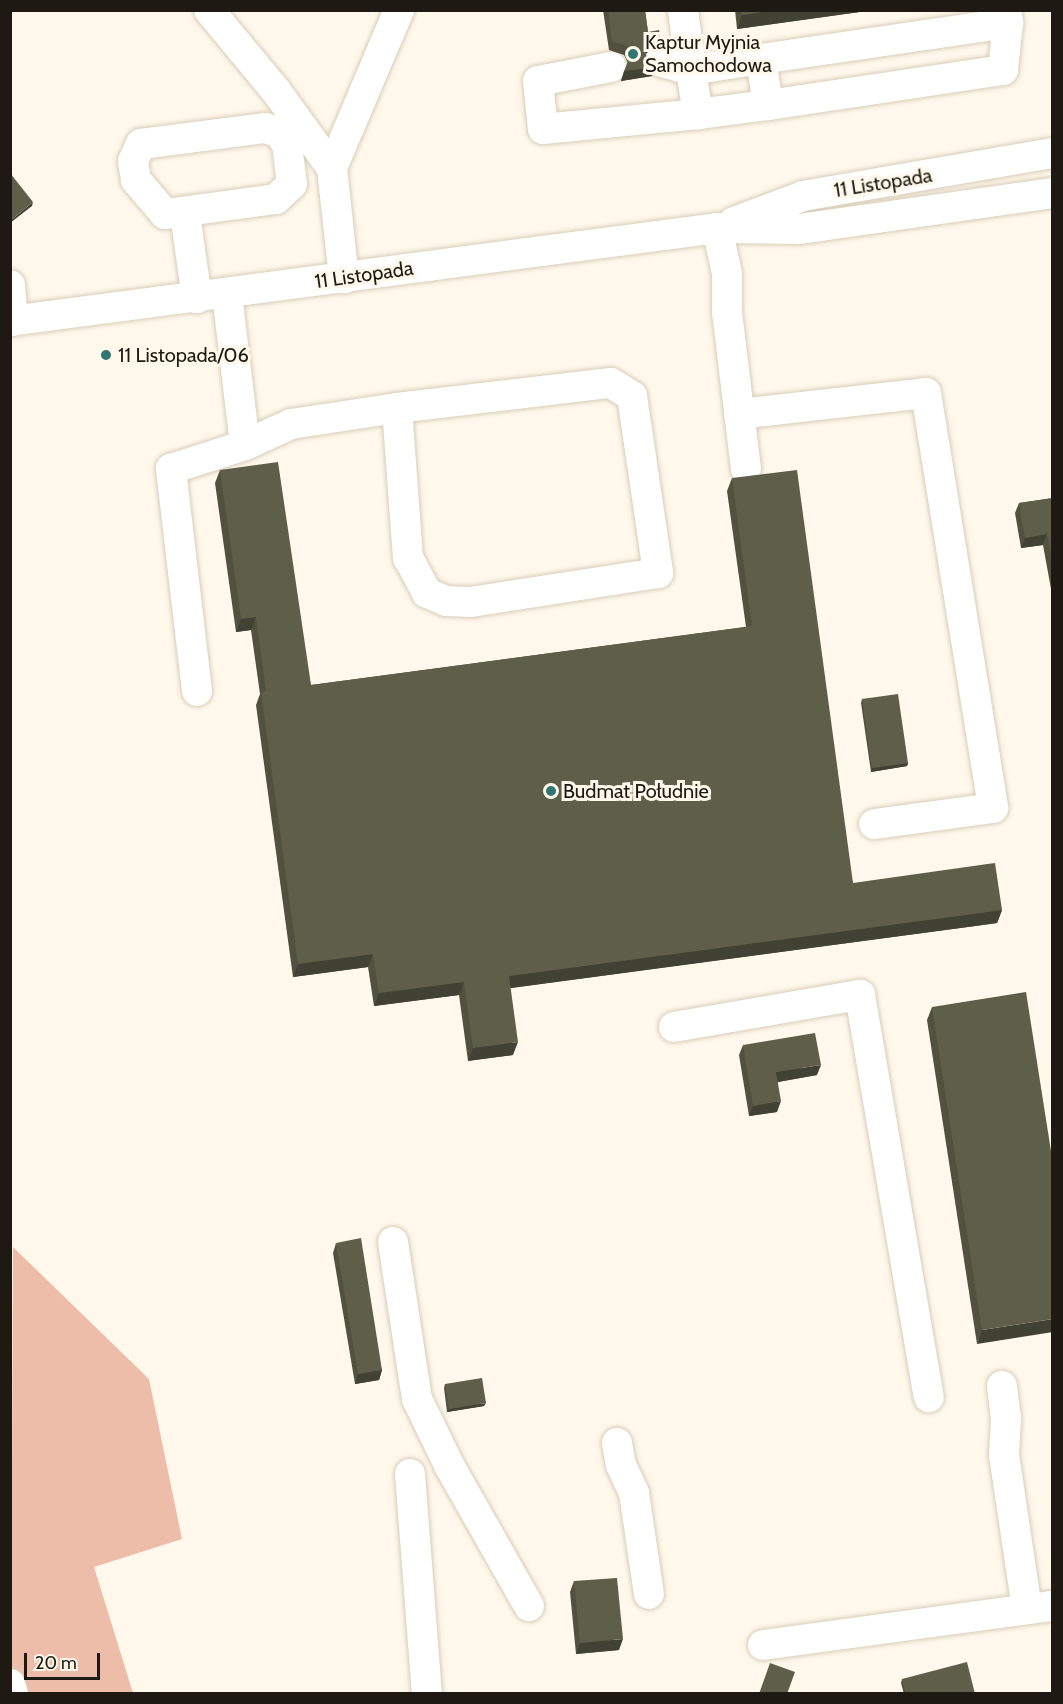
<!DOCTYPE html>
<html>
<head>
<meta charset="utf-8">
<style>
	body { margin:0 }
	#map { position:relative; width:1063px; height:1704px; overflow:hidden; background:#fff8eb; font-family:Cabin,sans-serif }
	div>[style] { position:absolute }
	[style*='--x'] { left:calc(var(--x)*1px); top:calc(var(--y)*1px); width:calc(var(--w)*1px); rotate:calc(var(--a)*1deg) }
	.green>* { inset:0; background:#eebdaa }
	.roads { filter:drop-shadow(0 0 2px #d8cdb8) drop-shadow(0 0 2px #d8cdb8) }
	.minor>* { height:30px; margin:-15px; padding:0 15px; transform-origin:15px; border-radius:15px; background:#fff }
	.wall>* { inset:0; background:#525140 }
	.shaded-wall>* { inset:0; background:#424234 }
	.building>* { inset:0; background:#5f5e4a }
	.dots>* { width:16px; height:16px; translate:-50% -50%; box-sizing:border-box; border:3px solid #fff8eb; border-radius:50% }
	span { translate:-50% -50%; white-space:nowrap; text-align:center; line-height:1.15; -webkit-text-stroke:6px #fff8eb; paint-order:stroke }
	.poi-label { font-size:20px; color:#1e1a13 }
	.left { translate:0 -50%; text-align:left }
	.street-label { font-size:20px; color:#1e1a13 }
	.frame { position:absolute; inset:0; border:12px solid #1e1a13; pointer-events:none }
	.scale { position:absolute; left:24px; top:1653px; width:76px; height:27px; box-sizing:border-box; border:3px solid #1e1a13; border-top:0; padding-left:8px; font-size:18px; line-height:21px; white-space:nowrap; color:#1e1a13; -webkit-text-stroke:4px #fff8eb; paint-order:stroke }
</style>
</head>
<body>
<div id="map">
	<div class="green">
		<i style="clip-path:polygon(13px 1247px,149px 1379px,182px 1539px,94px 1567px,133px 1693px,11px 1693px)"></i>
	</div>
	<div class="roads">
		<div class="minor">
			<i style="--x:209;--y:10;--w:105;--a:50.4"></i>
			<i style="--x:276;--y:91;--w:95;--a:54"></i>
			<i style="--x:332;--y:168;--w:111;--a:83.8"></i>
			<i style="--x:683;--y:10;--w:61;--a:82.4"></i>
			<i style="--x:691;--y:70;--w:71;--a:-8.9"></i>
			<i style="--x:1006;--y:10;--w:13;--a:81"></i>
			<i style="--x:1008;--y:23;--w:47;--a:96.1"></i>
			<i style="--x:1003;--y:70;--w:238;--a:171.5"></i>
			<i style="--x:768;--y:105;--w:47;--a:-98.7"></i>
			<i style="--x:761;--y:59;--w:250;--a:-8.3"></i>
			<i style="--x:659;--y:61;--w:33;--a:16"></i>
			<i style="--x:691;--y:70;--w:45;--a:81"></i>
			<i style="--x:698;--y:114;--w:71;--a:-7.3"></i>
			<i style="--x:611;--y:67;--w:74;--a:169.1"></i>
			<i style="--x:538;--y:81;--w:48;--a:84.1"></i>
			<i style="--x:543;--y:129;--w:156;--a:-5.5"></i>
			<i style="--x:266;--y:128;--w:14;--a:21"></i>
			<i style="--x:279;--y:133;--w:14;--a:54"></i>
			<i style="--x:287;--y:144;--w:40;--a:82.9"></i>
			<i style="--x:292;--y:184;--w:22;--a:137"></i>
			<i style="--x:276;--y:199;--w:112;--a:172.3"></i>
			<i style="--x:165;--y:214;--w:45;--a:-130.5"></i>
			<i style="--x:136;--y:180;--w:19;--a:-99"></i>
			<i style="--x:133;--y:161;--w:19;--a:-65"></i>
			<i style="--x:141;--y:144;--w:126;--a:-7.3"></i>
			<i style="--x:332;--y:168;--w:172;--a:-67"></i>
			<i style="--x:185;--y:214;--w:85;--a:81.9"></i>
			<i style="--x:734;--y:222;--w:74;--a:-20.6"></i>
			<i style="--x:803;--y:196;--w:253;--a:-9.8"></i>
			<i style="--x:717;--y:228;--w:46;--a:77.5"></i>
			<i style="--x:727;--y:273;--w:39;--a:90"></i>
			<i style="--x:727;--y:312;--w:158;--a:83.1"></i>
			<i style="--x:10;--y:285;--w:36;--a:85"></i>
			<i style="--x:10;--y:321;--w:713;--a:-7.49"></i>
			<i style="--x:717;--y:228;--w:82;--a:0.7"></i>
			<i style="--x:799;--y:229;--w:256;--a:-8.1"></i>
			<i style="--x:739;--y:414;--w:188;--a:-6.4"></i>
			<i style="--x:926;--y:393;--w:420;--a:80.8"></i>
			<i style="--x:993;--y:808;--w:120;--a:172.3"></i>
			<i style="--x:245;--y:445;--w:51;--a:-24.5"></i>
			<i style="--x:291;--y:424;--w:107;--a:-8.6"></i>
			<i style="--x:397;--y:408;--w:215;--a:-6.7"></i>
			<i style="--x:611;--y:383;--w:25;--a:32"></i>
			<i style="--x:632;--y:396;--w:179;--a:81.6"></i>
			<i style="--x:658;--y:573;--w:189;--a:171.2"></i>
			<i style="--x:471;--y:602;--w:25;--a:-178"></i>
			<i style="--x:446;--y:601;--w:21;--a:-157"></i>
			<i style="--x:427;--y:593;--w:40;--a:-118"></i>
			<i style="--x:408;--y:558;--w:150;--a:-94.2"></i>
			<i style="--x:197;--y:691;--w:224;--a:-96.7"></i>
			<i style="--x:171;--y:469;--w:78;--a:-18"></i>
			<i style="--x:245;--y:445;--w:152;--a:-96.8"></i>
			<i style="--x:674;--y:1027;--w:189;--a:-9.8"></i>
			<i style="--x:860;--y:995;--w:408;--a:80.3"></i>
			<i style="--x:393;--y:1242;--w:159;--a:81.3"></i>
			<i style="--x:417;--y:1399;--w:76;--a:64.1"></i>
			<i style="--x:450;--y:1467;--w:160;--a:60.4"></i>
			<i style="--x:1002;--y:1386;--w:32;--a:83"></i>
			<i style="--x:1006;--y:1418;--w:37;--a:93"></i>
			<i style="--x:1004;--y:1455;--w:156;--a:81.5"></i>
			<i style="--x:617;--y:1443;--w:22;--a:80"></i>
			<i style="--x:621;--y:1465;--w:31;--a:65"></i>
			<i style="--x:634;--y:1493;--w:102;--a:81.6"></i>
			<i style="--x:410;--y:1474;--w:221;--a:85.6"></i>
			<i style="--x:763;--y:1645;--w:292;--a:-7.7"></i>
			<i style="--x:10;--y:1684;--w:10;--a:73"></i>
		</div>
	</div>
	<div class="wall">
		<i style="clip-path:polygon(603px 10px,645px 10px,648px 32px,660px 35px,656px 44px,646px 54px,652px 76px,621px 81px,628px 63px,624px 55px,609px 50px)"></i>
		<i style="clip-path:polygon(735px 10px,874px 10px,737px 29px)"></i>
		<i style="clip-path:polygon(220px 470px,311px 685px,746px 627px,727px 491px,732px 478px,853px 883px,1002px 910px,997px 923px,510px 988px,513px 1055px,468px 1061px,459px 995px,374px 1006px,368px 967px,293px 977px,256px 705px,260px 694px,251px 630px,236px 632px,215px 483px)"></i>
		<i style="clip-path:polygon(1053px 498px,1053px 600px,1043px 545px,1021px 548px,1015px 513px,1019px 503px)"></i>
		<i style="clip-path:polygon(862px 699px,908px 763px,907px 766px,871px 772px,861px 703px)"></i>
		<i style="clip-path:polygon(932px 1007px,1053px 1164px,977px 1344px,927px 1020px)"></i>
		<i style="clip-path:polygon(743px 1045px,817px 1075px,778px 1082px,777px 1112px,749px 1116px,739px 1055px)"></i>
		<i style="clip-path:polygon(336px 1243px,382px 1370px,379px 1380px,355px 1384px,333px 1253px)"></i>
		<i style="clip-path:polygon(445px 1384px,484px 1406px,447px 1412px,444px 1388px)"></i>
		<i style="clip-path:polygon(574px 1581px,619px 1650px,576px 1654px,570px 1592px)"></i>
		<i style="clip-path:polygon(902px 1679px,975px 1694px,904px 1694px,901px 1683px)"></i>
	</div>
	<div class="shaded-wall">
		<i style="clip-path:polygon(775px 10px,874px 10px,737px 29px,742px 15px)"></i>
		<i style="clip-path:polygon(660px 35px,656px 44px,642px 57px,646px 47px)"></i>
		<i style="clip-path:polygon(656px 67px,652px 76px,621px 81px,624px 71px)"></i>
		<i style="clip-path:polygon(33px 202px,32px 206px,10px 223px,10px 221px)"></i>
		<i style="clip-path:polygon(1047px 534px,1043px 545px,1021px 548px,1025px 538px)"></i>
		<i style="clip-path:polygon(256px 617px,251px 630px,236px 632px,241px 619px)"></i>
		<i style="clip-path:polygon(908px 763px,907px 766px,871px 772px,872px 768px)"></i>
		<i style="clip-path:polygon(1002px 910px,997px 923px,504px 989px,509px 976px)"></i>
		<i style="clip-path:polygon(373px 954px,368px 967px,293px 977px,298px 964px)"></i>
		<i style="clip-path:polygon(464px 982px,459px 995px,374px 1006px,379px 993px)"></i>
		<i style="clip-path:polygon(518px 1042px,513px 1055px,468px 1061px,473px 1048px)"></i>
		<i style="clip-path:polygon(821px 1065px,817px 1075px,772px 1083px,776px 1072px)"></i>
		<i style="clip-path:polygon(781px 1101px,777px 1112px,749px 1116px,753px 1106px)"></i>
		<i style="clip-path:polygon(1053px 1319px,1053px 1332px,977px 1344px,982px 1330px)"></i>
		<i style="clip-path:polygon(382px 1370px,379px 1380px,355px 1384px,358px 1374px)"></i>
		<i style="clip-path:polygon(486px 1403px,484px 1406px,447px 1412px,449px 1409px)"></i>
		<i style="clip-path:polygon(623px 1639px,619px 1650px,576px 1654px,580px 1643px)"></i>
	</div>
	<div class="building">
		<i style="clip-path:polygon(608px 10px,645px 10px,648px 32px,659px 30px,660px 35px,646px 47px,646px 56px,656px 67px,624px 71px,631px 54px,627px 46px,612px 41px)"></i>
		<i style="clip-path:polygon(741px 10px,775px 10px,742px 15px)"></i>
		<i style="clip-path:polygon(10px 173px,33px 202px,10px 221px)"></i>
		<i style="clip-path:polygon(278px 462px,311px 685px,752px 626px,732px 478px,797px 470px,853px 883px,995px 863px,1002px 910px,509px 976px,518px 1042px,473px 1048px,464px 982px,379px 993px,373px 954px,298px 964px,261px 692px,266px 691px,256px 617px,241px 619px,220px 470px)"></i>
		<i style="clip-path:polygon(1053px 498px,1053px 566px,1047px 534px,1025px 538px,1019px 503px)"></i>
		<i style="clip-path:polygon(898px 694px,908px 763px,872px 768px,862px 699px)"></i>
		<i style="clip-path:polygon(1026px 992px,1053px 1164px,1053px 1319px,982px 1330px,932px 1007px)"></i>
		<i style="clip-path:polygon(815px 1033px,821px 1065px,776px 1072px,781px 1101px,753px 1106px,743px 1045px)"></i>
		<i style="clip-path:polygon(361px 1238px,382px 1370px,358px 1374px,336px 1243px)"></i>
		<i style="clip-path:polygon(482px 1378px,486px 1403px,449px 1409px,445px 1384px)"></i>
		<i style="clip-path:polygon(617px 1578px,623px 1639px,580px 1643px,574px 1581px)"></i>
		<i style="clip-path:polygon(967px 1662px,975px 1694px,906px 1694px,902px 1679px)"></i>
		<i style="clip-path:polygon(770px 1663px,795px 1672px,787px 1694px,759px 1694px)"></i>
	</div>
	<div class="dots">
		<i style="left:633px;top:54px;background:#2f7770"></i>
		<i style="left:106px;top:355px;background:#2f7770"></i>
		<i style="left:551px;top:791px;background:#2f7770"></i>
	</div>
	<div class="poi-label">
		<span class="left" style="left:645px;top:54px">Kaptur Myjnia<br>Samochodowa</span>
		<span class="left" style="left:118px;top:355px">11 Listopada/06</span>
		<span class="left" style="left:563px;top:791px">Budmat Południe</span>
	</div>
	<div class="street-label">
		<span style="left:883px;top:183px;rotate:-9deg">11 Listopada</span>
		<span style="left:364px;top:275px;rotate:-8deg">11 Listopada</span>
	</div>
	<div class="frame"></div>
	<div class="scale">20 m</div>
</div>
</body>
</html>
